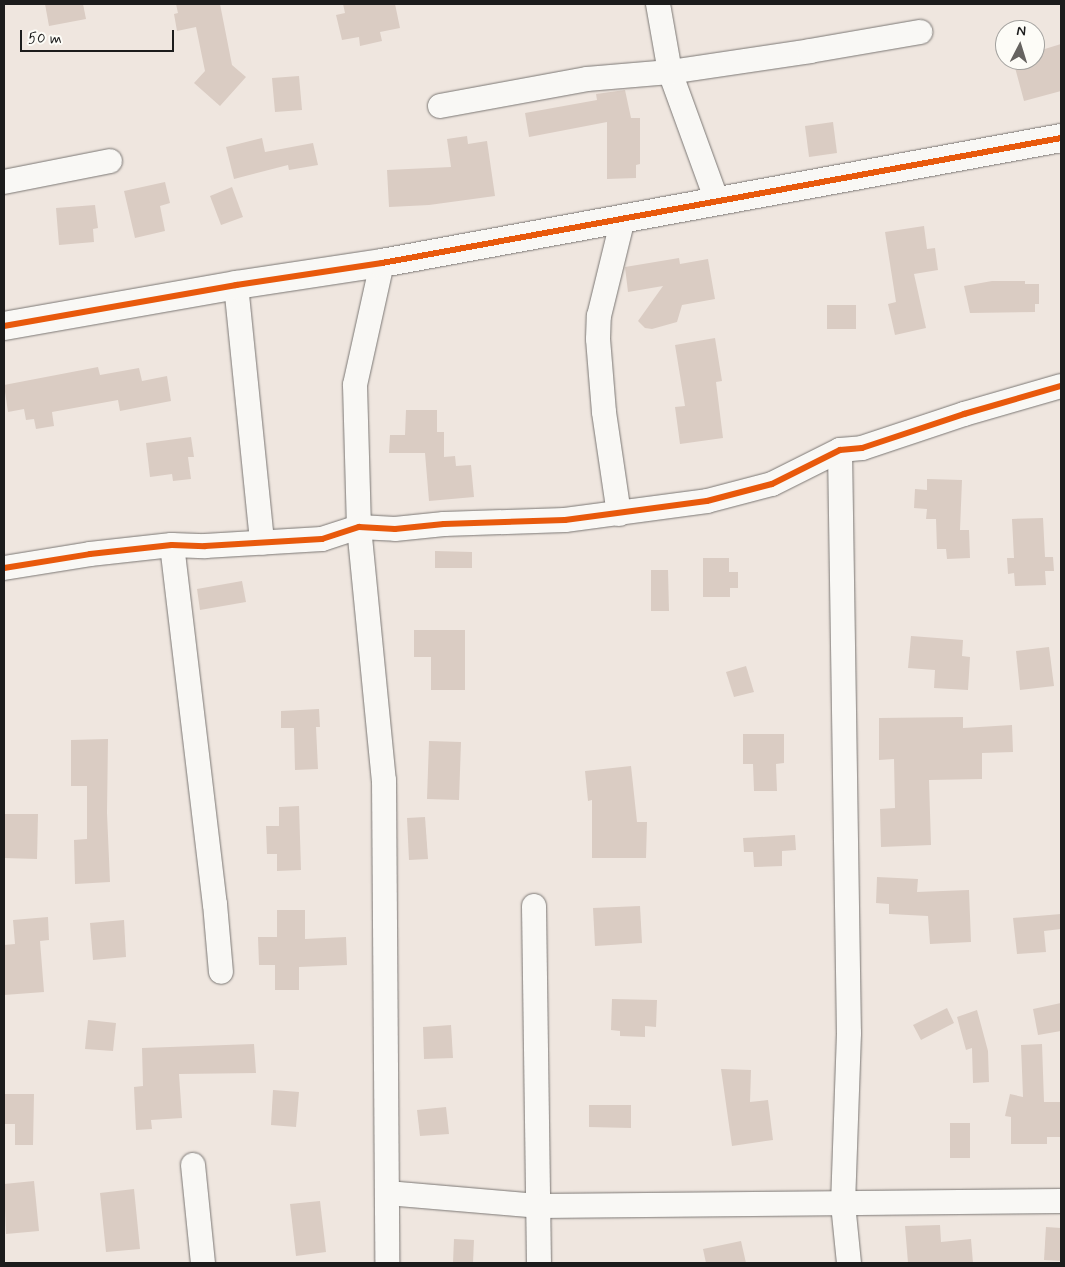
<!DOCTYPE html>
<html>
<head>
<meta charset="utf-8">
<style>
	body { margin:0 }
	#map { position:relative; width:1065px; height:1267px; overflow:hidden; background:#efe6df; font-family:Mynerve,sans-serif }
	div>[style] { position:absolute }
	[style*='--x'] { left:calc(var(--x)*1px); top:calc(var(--y)*1px); width:calc(var(--w)*1px); rotate:calc(var(--a)*1deg) }
	.building>* { inset:0; background:#daccc3 }
	.roads { filter:drop-shadow(0 0 1px #7b7774) drop-shadow(0 0 1px #7b7774) }
	.minor>* { height:24px; margin:-12px; padding:0 12px; transform-origin:12px; border-radius:12px; background:#f9f8f5 }
	.tertiary>* { height:28px; margin:-14px; padding:0 14px; transform-origin:14px; border-radius:14px; background:#f9f8f5 }
	.cycleway>* { height:6px; margin:-3px; padding:0 3px; transform-origin:3px; border-radius:3px; background:#e8590c }
	span { translate:-50% -50%; white-space:nowrap; text-align:center; line-height:1.15; -webkit-text-stroke:4px #fdfcf7; paint-order:stroke }
	.frame { position:absolute; inset:0; border:5px solid #1c1c1c; pointer-events:none }
	.north { position:absolute; left:995px; top:20px; width:50px; height:50px; box-sizing:border-box; background:#fdfcf7; border:1px solid #a3a29f; border-radius:50%; rotate:5deg; font-size:14px; font-weight:700; line-height:20px; text-align:center; color:#1c1c1c }
	.north::after { content:''; display:block; margin:auto; width:18px; height:22px; background:#666360; clip-path:polygon(50% 0,100% 100%,50% 72%,0 100%) }
	.scale { position:absolute; left:20px; top:30px; width:154px; height:22px; box-sizing:border-box; border:2px solid #1c1c1c; border-top:0; padding-left:6px; font-size:15px; line-height:18px; white-space:nowrap; color:#1c1c1c; -webkit-text-stroke:4px #fdfcf7; paint-order:stroke }
</style>
</head>
<body>
<div id="map">
	<div class="building">
		<i style="clip-path:polygon(45px 4px,83px 4px,86px 19px,49px 26px)"></i>
		<i style="clip-path:polygon(176px 4px,220px 4px,232px 65px,246px 77px,220px 106px,194px 83px,205px 71px,196px 27px,177px 31px,174px 14px,178px 13px)"></i>
		<i style="clip-path:polygon(343px 4px,395px 4px,400px 28px,380px 32px,382px 41px,360px 46px,359px 37px,342px 40px,336px 15px,345px 13px)"></i>
		<i style="clip-path:polygon(1061px 44px,1061px 91px,1024px 101px,1013px 60px,1035px 60px,1035px 52px)"></i>
		<i style="clip-path:polygon(299px 76px,302px 110px,275px 112px,272px 78px)"></i>
		<i style="clip-path:polygon(625px 90px,631px 118px,640px 118px,640px 164px,636px 165px,636px 178px,607px 179px,607px 122px,529px 137px,525px 113px,597px 100px,596px 94px)"></i>
		<i style="clip-path:polygon(833px 122px,837px 153px,809px 157px,805px 126px)"></i>
		<i style="clip-path:polygon(467px 136px,468px 144px,487px 141px,495px 196px,429px 205px,389px 207px,387px 170px,451px 167px,447px 139px)"></i>
		<i style="clip-path:polygon(262px 138px,265px 152px,313px 143px,318px 165px,289px 170px,288px 165px,234px 179px,226px 147px)"></i>
		<i style="clip-path:polygon(165px 182px,170px 203px,160px 206px,165px 231px,135px 238px,124px 191px)"></i>
		<i style="clip-path:polygon(232px 187px,243px 217px,221px 225px,210px 196px)"></i>
		<i style="clip-path:polygon(95px 205px,98px 228px,93px 229px,94px 242px,59px 245px,56px 208px)"></i>
		<i style="clip-path:polygon(924px 226px,927px 249px,935px 248px,938px 270px,914px 274px,926px 328px,895px 335px,888px 304px,896px 302px,885px 232px)"></i>
		<i style="clip-path:polygon(679px 258px,680px 264px,708px 259px,715px 299px,682px 305px,677px 322px,652px 329px,645px 328px,638px 321px,663px 286px,628px 292px,625px 267px)"></i>
		<i style="clip-path:polygon(992px 281px,1025px 281px,1025px 284px,1039px 284px,1039px 304px,1035px 304px,1035px 312px,970px 313px,964px 286px)"></i>
		<i style="clip-path:polygon(827px 305px,856px 305px,856px 329px,827px 329px)"></i>
		<i style="clip-path:polygon(715px 338px,722px 381px,716px 382px,723px 438px,680px 444px,675px 407px,685px 406px,675px 345px)"></i>
		<i style="clip-path:polygon(98px 367px,100px 375px,139px 368px,142px 381px,167px 376px,171px 401px,120px 411px,118px 400px,52px 412px,54px 426px,36px 429px,34px 419px,26px 420px,24px 409px,8px 412px,4px 385px)"></i>
		<i style="clip-path:polygon(406px 410px,437px 410px,437px 432px,444px 432px,444px 457px,455px 456px,456px 466px,471px 465px,474px 497px,429px 501px,425px 453px,389px 453px,390px 435px,405px 435px)"></i>
		<i style="clip-path:polygon(191px 437px,194px 457px,188px 457px,191px 479px,173px 481px,172px 474px,150px 477px,146px 443px)"></i>
		<i style="clip-path:polygon(927px 479px,962px 480px,960px 530px,969px 530px,970px 558px,947px 559px,946px 549px,937px 549px,936px 519px,926px 519px,927px 509px,914px 508px,915px 489px,927px 490px)"></i>
		<i style="clip-path:polygon(1043px 518px,1045px 557px,1053px 557px,1054px 571px,1045px 571px,1046px 585px,1015px 586px,1014px 573px,1008px 574px,1007px 558px,1014px 558px,1012px 519px)"></i>
		<i style="clip-path:polygon(435px 551px,472px 552px,472px 568px,435px 568px)"></i>
		<i style="clip-path:polygon(703px 558px,729px 558px,729px 572px,738px 572px,738px 588px,730px 588px,730px 597px,703px 597px)"></i>
		<i style="clip-path:polygon(651px 570px,668px 570px,669px 611px,651px 611px)"></i>
		<i style="clip-path:polygon(242px 581px,246px 602px,200px 610px,197px 589px)"></i>
		<i style="clip-path:polygon(414px 630px,465px 630px,465px 690px,431px 690px,431px 657px,414px 657px)"></i>
		<i style="clip-path:polygon(911px 636px,963px 640px,962px 656px,970px 657px,968px 690px,934px 688px,935px 670px,908px 668px)"></i>
		<i style="clip-path:polygon(1049px 647px,1054px 686px,1020px 690px,1016px 651px)"></i>
		<i style="clip-path:polygon(746px 666px,754px 692px,734px 697px,726px 672px)"></i>
		<i style="clip-path:polygon(319px 709px,320px 727px,316px 727px,318px 769px,295px 770px,294px 728px,281px 728px,281px 711px)"></i>
		<i style="clip-path:polygon(963px 717px,963px 728px,1012px 725px,1013px 752px,982px 753px,982px 779px,929px 780px,931px 845px,881px 847px,880px 809px,895px 808px,894px 759px,879px 760px,879px 718px)"></i>
		<i style="clip-path:polygon(743px 734px,784px 734px,784px 763px,776px 764px,777px 791px,754px 791px,753px 764px,743px 764px)"></i>
		<i style="clip-path:polygon(108px 739px,107px 813px,110px 882px,75px 884px,74px 840px,87px 839px,87px 786px,71px 786px,71px 740px)"></i>
		<i style="clip-path:polygon(429px 741px,461px 742px,459px 800px,427px 799px)"></i>
		<i style="clip-path:polygon(631px 766px,637px 822px,647px 822px,646px 858px,592px 858px,592px 800px,588px 801px,585px 771px)"></i>
		<i style="clip-path:polygon(299px 806px,301px 870px,277px 871px,277px 854px,267px 854px,266px 826px,279px 826px,279px 807px)"></i>
		<i style="clip-path:polygon(4px 814px,38px 814px,37px 859px,4px 858px)"></i>
		<i style="clip-path:polygon(425px 817px,428px 859px,409px 860px,407px 818px)"></i>
		<i style="clip-path:polygon(795px 835px,796px 850px,782px 851px,782px 866px,754px 867px,753px 852px,744px 852px,743px 838px)"></i>
		<i style="clip-path:polygon(877px 877px,918px 879px,917px 892px,969px 890px,971px 942px,930px 944px,928px 916px,889px 914px,889px 904px,876px 903px)"></i>
		<i style="clip-path:polygon(640px 906px,642px 943px,595px 946px,593px 908px)"></i>
		<i style="clip-path:polygon(277px 910px,305px 910px,305px 939px,346px 937px,347px 965px,299px 967px,299px 990px,275px 990px,275px 965px,259px 965px,258px 937px,277px 937px)"></i>
		<i style="clip-path:polygon(1061px 914px,1061px 929px,1044px 931px,1046px 952px,1017px 954px,1013px 918px)"></i>
		<i style="clip-path:polygon(48px 917px,49px 940px,40px 941px,44px 992px,4px 995px,4px 945px,15px 944px,13px 920px)"></i>
		<i style="clip-path:polygon(124px 920px,126px 957px,93px 960px,90px 923px)"></i>
		<i style="clip-path:polygon(612px 999px,657px 1000px,656px 1027px,645px 1026px,645px 1037px,620px 1036px,620px 1031px,611px 1030px)"></i>
		<i style="clip-path:polygon(1061px 1003px,1061px 1031px,1038px 1035px,1033px 1009px)"></i>
		<i style="clip-path:polygon(947px 1008px,954px 1023px,921px 1040px,913px 1025px)"></i>
		<i style="clip-path:polygon(977px 1010px,988px 1051px,989px 1082px,973px 1083px,972px 1048px,966px 1050px,957px 1017px)"></i>
		<i style="clip-path:polygon(88px 1020px,116px 1023px,113px 1051px,85px 1049px)"></i>
		<i style="clip-path:polygon(451px 1025px,453px 1058px,424px 1059px,423px 1027px)"></i>
		<i style="clip-path:polygon(254px 1044px,256px 1073px,179px 1074px,182px 1118px,151px 1120px,152px 1129px,136px 1130px,134px 1087px,143px 1086px,142px 1048px)"></i>
		<i style="clip-path:polygon(1042px 1044px,1044px 1102px,1061px 1102px,1061px 1137px,1047px 1137px,1047px 1144px,1011px 1144px,1011px 1117px,1005px 1116px,1010px 1094px,1023px 1097px,1021px 1045px)"></i>
		<i style="clip-path:polygon(721px 1069px,751px 1070px,750px 1102px,768px 1100px,773px 1140px,732px 1146px)"></i>
		<i style="clip-path:polygon(273px 1090px,299px 1092px,296px 1127px,271px 1125px)"></i>
		<i style="clip-path:polygon(4px 1094px,34px 1094px,33px 1145px,15px 1145px,15px 1124px,4px 1124px)"></i>
		<i style="clip-path:polygon(589px 1105px,631px 1105px,631px 1128px,589px 1127px)"></i>
		<i style="clip-path:polygon(446px 1107px,449px 1134px,420px 1136px,417px 1110px)"></i>
		<i style="clip-path:polygon(950px 1123px,970px 1123px,970px 1158px,950px 1158px)"></i>
		<i style="clip-path:polygon(34px 1181px,39px 1231px,6px 1234px,4px 1184px)"></i>
		<i style="clip-path:polygon(134px 1189px,140px 1249px,106px 1252px,100px 1193px)"></i>
		<i style="clip-path:polygon(320px 1201px,326px 1252px,296px 1256px,290px 1204px)"></i>
		<i style="clip-path:polygon(940px 1225px,941px 1242px,971px 1239px,973px 1263px,908px 1263px,905px 1226px)"></i>
		<i style="clip-path:polygon(1046px 1227px,1061px 1228px,1061px 1261px,1044px 1260px)"></i>
		<i style="clip-path:polygon(454px 1239px,474px 1240px,473px 1263px,453px 1263px)"></i>
		<i style="clip-path:polygon(741px 1241px,746px 1263px,706px 1263px,703px 1249px)"></i>
	</div>
	<div class="roads">
		<div class="minor">
			<i style="--x:658;--y:4;--w:69;--a:80"></i>
			<i style="--x:670;--y:72;--w:137;--a:70"></i>
			<i style="--x:440;--y:106;--w:149;--a:-10.4"></i>
			<i style="--x:587;--y:79;--w:83;--a:-4.8"></i>
			<i style="--x:670;--y:72;--w:142;--a:-8.5"></i>
			<i style="--x:810;--y:51;--w:112;--a:-9.8"></i>
			<i style="--x:4;--y:182;--w:108;--a:-11.2"></i>
			<i style="--x:382;--y:263;--w:125;--a:102.5"></i>
			<i style="--x:355;--y:385;--w:142;--a:88.4"></i>
			<i style="--x:359;--y:527;--w:254;--a:84.4"></i>
			<i style="--x:384;--y:780;--w:483;--a:89.6"></i>
			<i style="--x:236;--y:285;--w:259;--a:84.2"></i>
			<i style="--x:840;--y:450;--w:583;--a:89.12"></i>
			<i style="--x:849;--y:1033;--w:171;--a:92"></i>
			<i style="--x:843;--y:1204;--w:59;--a:84.2"></i>
			<i style="--x:619;--y:514;--w:103;--a:-98.4"></i>
			<i style="--x:604;--y:412;--w:73;--a:-94.7"></i>
			<i style="--x:598;--y:339;--w:23;--a:-88"></i>
			<i style="--x:599;--y:316;--w:101;--a:-76.2"></i>
			<i style="--x:172;--y:545;--w:362;--a:83.2"></i>
			<i style="--x:215;--y:904;--w:68;--a:85"></i>
			<i style="--x:4;--y:568;--w:87;--a:-9.2"></i>
			<i style="--x:90;--y:554;--w:82;--a:-6.3"></i>
			<i style="--x:172;--y:545;--w:33;--a:2"></i>
			<i style="--x:205;--y:546;--w:117;--a:-3.4"></i>
			<i style="--x:322;--y:539;--w:39;--a:-18"></i>
			<i style="--x:359;--y:527;--w:36;--a:3"></i>
			<i style="--x:395;--y:529;--w:49;--a:-5.8"></i>
			<i style="--x:444;--y:524;--w:121;--a:-1.9"></i>
			<i style="--x:565;--y:520;--w:143;--a:-7.6"></i>
			<i style="--x:707;--y:501;--w:67;--a:-14.7"></i>
			<i style="--x:772;--y:484;--w:76;--a:-26.6"></i>
			<i style="--x:840;--y:450;--w:22;--a:-5"></i>
			<i style="--x:862;--y:448;--w:108;--a:-18.4"></i>
			<i style="--x:964;--y:414;--w:101;--a:-16.1"></i>
			<i style="--x:534;--y:906;--w:357;--a:89.2"></i>
			<i style="--x:193;--y:1165;--w:99;--a:84.2"></i>
			<i style="--x:387;--y:1193;--w:154;--a:4.9"></i>
			<i style="--x:540;--y:1206;--w:521;--a:-0.55"></i>
		</div>
		<div class="tertiary">
			<i style="--x:4;--y:326;--w:236;--a:-10"></i>
			<i style="--x:236;--y:285;--w:148;--a:-8.6"></i>
			<i style="--x:382;--y:263;--w:690;--a:-10.43"></i>
		</div>
	</div>
	<div class="cycleway">
		<i style="--x:4;--y:326;--w:236;--a:-10"></i>
		<i style="--x:236;--y:285;--w:148;--a:-8.6"></i>
		<i style="--x:382;--y:263;--w:690;--a:-10.43"></i>
		<i style="--x:4;--y:568;--w:87;--a:-9.2"></i>
		<i style="--x:90;--y:554;--w:82;--a:-6.3"></i>
		<i style="--x:172;--y:545;--w:33;--a:2"></i>
		<i style="--x:205;--y:546;--w:117;--a:-3.4"></i>
		<i style="--x:322;--y:539;--w:39;--a:-18"></i>
		<i style="--x:359;--y:527;--w:36;--a:3"></i>
		<i style="--x:395;--y:529;--w:49;--a:-5.8"></i>
		<i style="--x:444;--y:524;--w:121;--a:-1.9"></i>
		<i style="--x:565;--y:520;--w:143;--a:-7.6"></i>
		<i style="--x:707;--y:501;--w:67;--a:-14.7"></i>
		<i style="--x:772;--y:484;--w:76;--a:-26.6"></i>
		<i style="--x:840;--y:450;--w:22;--a:-5"></i>
		<i style="--x:862;--y:448;--w:108;--a:-18.4"></i>
		<i style="--x:964;--y:414;--w:101;--a:-16.1"></i>
	</div>
	<div class="frame"></div>
	<div class="north">N</div>
	<div class="scale">50 m</div>
</div>
</body>
</html>
